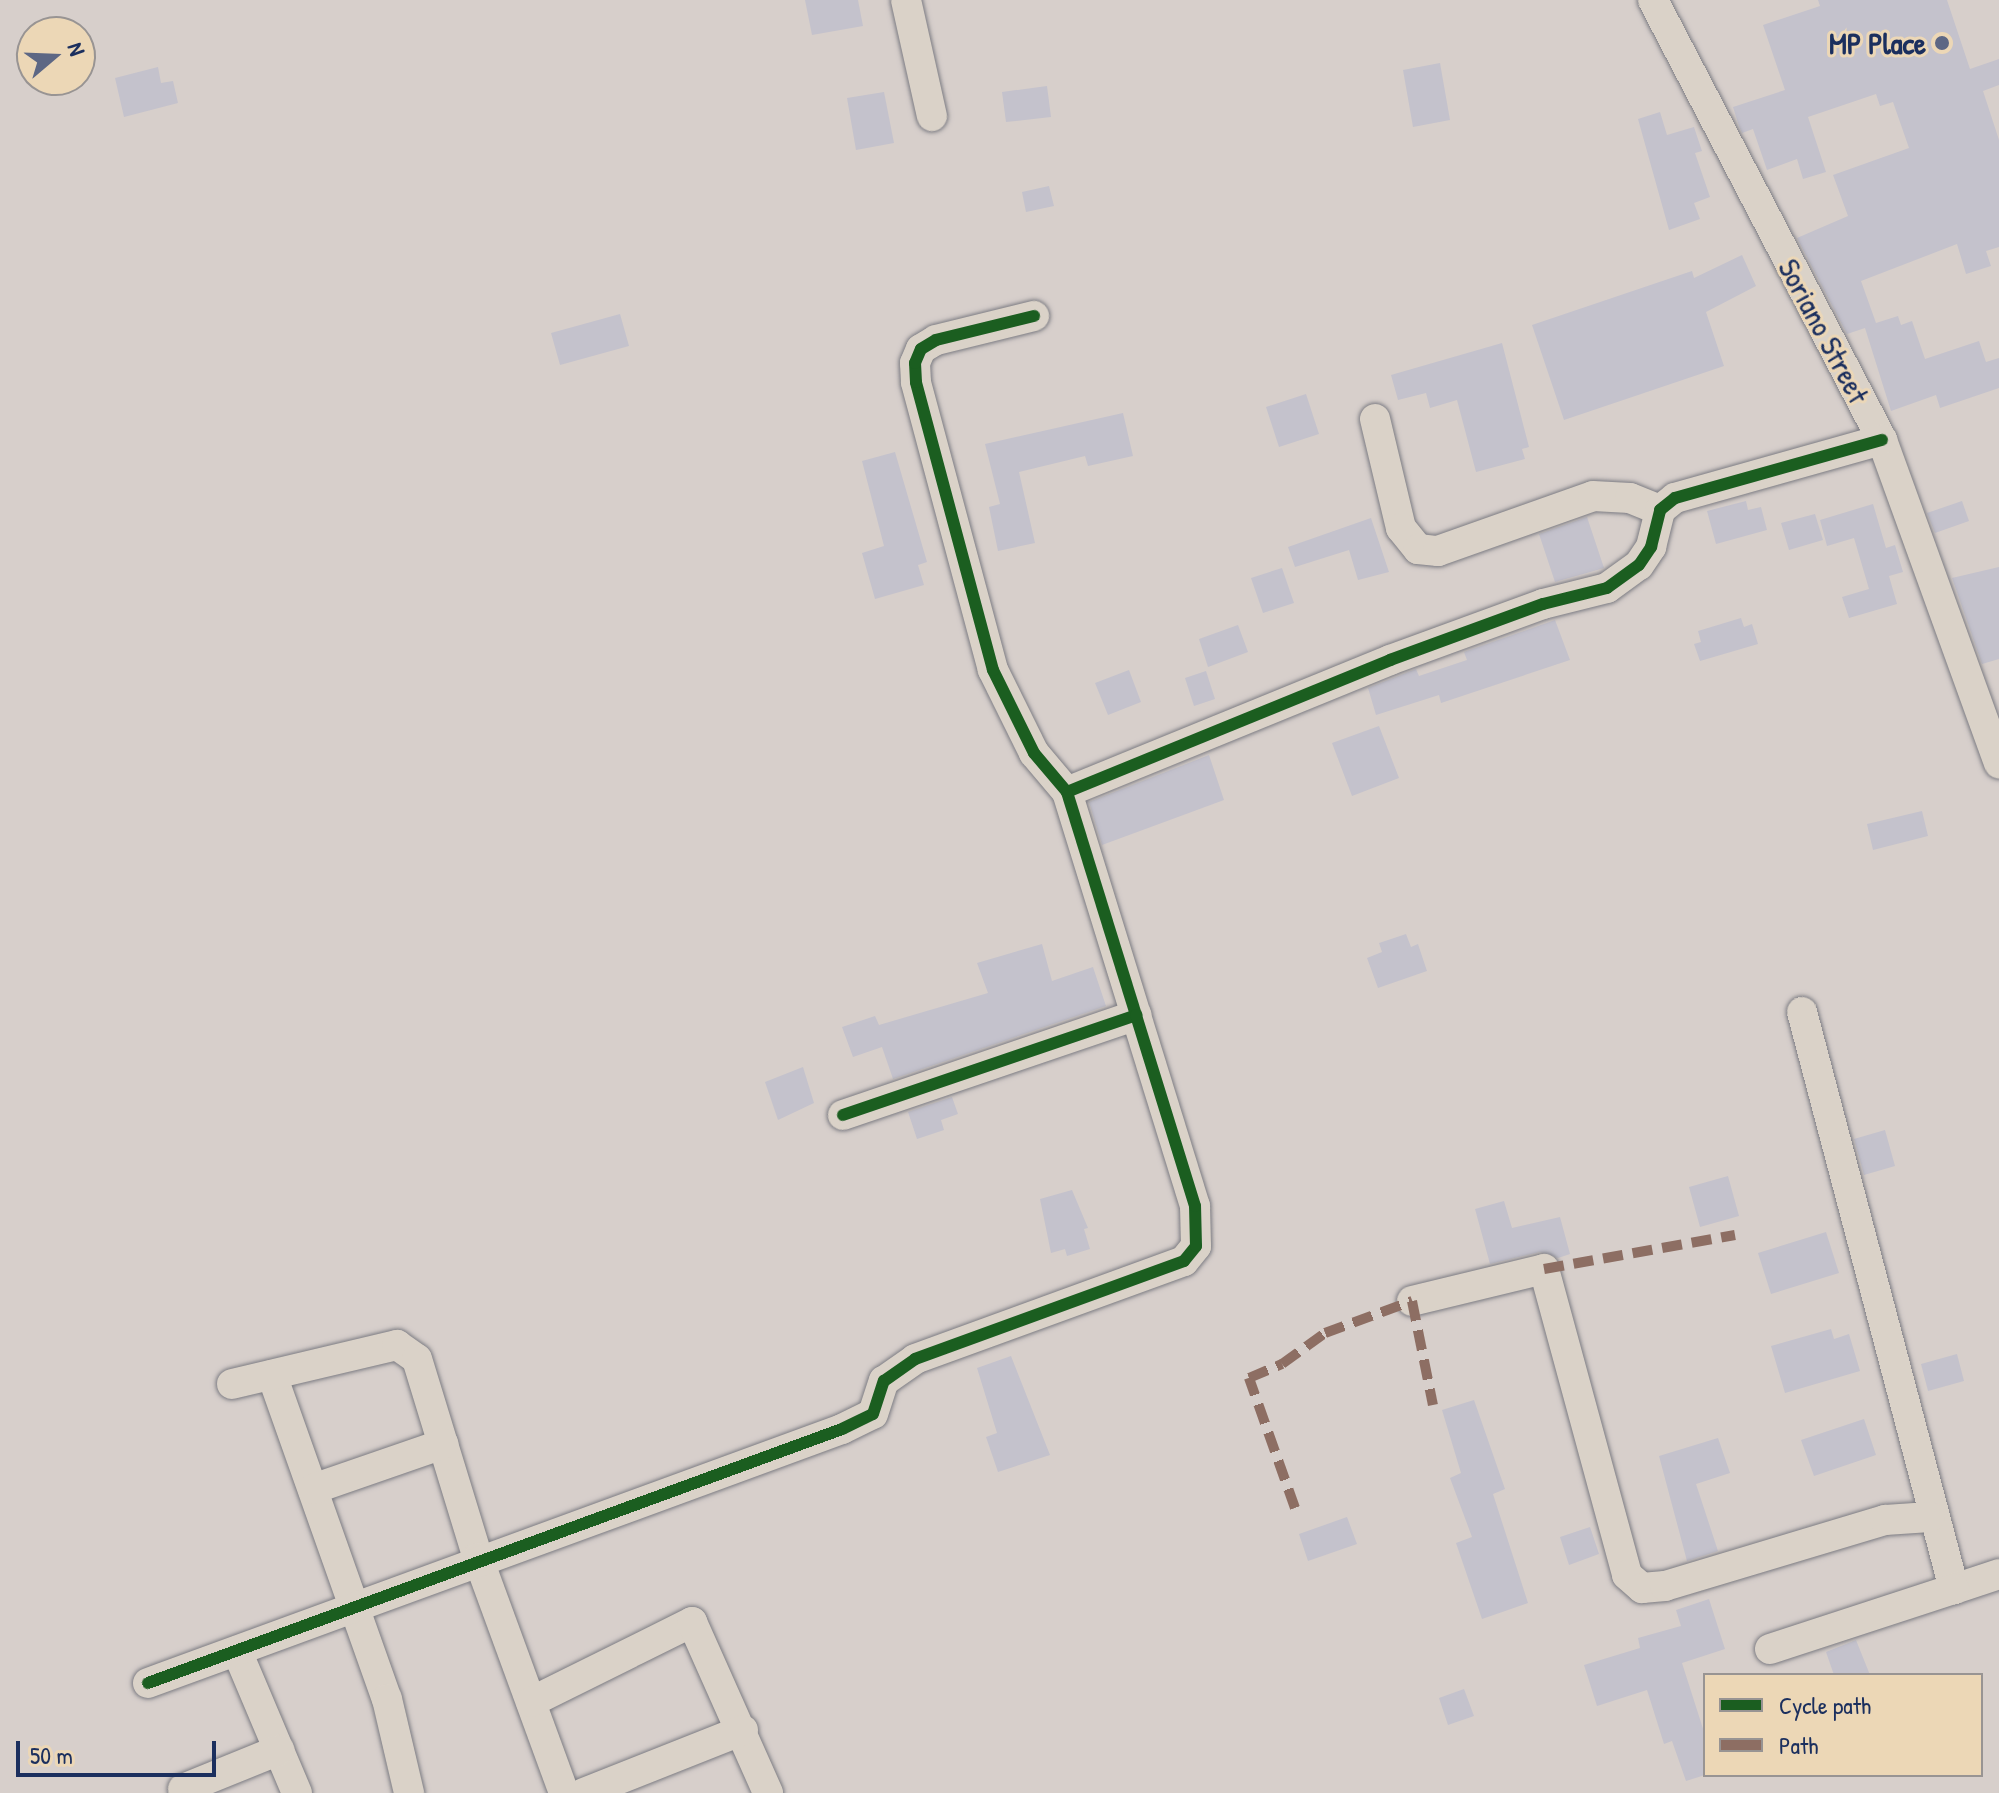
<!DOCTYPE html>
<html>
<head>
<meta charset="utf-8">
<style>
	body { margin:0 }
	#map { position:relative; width:1999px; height:1793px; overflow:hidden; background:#d7cfcb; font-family:"Patrick Hand",sans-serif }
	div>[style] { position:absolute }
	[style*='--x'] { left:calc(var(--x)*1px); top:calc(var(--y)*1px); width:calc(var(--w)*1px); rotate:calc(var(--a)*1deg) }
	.building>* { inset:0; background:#c4c2cc }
	.roads { filter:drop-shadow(0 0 2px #7c7c83) drop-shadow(0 0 2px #7c7c83) }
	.minor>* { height:30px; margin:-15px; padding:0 15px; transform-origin:15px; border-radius:15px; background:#dad2c8 }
	.quiet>* { height:10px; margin-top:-5px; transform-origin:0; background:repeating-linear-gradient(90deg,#8d6e63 0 20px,transparent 0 30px) }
	.cycleway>* { height:12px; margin:-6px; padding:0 6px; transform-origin:6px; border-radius:6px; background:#1b5e20 }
	.dots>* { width:22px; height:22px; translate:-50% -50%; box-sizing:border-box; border:4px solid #ecd7b6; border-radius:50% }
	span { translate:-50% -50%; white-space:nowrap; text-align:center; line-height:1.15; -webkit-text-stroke:6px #ecd7b6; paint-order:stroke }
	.poi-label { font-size:30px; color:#1b2f5e; font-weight:700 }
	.right { translate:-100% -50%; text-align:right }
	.street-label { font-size:30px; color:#1b2f5e }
	.legend { position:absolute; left:1703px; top:1673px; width:280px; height:104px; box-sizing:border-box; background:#ecd7b6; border:2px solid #989493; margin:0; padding:10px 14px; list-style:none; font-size:24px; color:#1b2f5e }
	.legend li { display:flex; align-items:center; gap:16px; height:40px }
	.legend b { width:40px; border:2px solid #989493 }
	.north { position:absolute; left:16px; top:16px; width:80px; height:80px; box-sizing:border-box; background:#ecd7b6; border:2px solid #989493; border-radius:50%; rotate:71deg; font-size:22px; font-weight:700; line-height:32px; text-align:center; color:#1b2f5e }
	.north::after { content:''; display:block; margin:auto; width:28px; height:36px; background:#5d6784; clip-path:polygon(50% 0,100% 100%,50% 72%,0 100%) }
	.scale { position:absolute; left:16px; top:1741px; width:200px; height:36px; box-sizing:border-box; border:4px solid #1b2f5e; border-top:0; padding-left:10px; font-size:24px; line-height:28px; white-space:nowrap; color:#1b2f5e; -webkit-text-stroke:6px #ecd7b6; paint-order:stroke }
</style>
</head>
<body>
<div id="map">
	<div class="building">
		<i style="clip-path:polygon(805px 0,858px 0,863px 26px,812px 35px)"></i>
		<i style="clip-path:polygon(1818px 0,1947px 0,1970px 69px,1999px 59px,1999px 85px,1983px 91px,1999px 140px,1999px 247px,1986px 251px,1991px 266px,1966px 274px,1957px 244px,1861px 281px,1876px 323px,1898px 316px,1901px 325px,1912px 321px,1925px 359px,1979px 341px,1986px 362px,1999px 358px,1999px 388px,1940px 408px,1936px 395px,1891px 411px,1865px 328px,1847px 334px,1797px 238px,1848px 216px,1833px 175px,1909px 148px,1893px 102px,1880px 106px,1876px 94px,1808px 117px,1826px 172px,1803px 179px,1797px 159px,1767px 170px,1753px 129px,1742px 133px,1739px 126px,1733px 107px,1785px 90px,1763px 25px,1820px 6px)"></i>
		<i style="clip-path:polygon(1440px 63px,1450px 120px,1413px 127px,1403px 70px)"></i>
		<i style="clip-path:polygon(158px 67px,161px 83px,173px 81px,178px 103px,124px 117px,115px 78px)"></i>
		<i style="clip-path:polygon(1047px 86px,1051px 117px,1006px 122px,1002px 92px)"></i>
		<i style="clip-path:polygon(884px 92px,894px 143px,856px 150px,847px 98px)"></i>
		<i style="clip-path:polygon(1660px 112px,1667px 135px,1694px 127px,1702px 151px,1695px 153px,1710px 197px,1694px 203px,1700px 219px,1669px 230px,1638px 119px)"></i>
		<i style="clip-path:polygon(1049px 186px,1054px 206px,1026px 212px,1022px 192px)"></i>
		<i style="clip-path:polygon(1742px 255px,1756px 286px,1706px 312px,1724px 366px,1564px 420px,1532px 325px,1692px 271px,1694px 278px)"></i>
		<i style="clip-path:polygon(620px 314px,629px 346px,560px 365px,551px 333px)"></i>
		<i style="clip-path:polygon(1502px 343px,1529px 447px,1522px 449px,1525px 459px,1476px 472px,1457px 400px,1430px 408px,1426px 393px,1398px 400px,1391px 375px)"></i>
		<i style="clip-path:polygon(1306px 394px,1319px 434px,1279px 447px,1266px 407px)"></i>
		<i style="clip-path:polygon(1123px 413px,1133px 456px,1088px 466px,1085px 456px,1019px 472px,1035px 543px,998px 551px,989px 507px,1000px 504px,985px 444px)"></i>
		<i style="clip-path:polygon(895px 452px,927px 562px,918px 565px,924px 585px,875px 599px,862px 553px,884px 546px,862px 461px)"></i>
		<i style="clip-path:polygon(1746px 501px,1748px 510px,1761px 507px,1767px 530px,1716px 544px,1707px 511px)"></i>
		<i style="clip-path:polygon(1962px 501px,1969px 521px,1935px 533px,1927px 513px)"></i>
		<i style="clip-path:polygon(1873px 504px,1886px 548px,1895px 545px,1903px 572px,1889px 576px,1897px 604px,1849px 618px,1842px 597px,1869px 589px,1854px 538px,1827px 546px,1820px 520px)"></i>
		<i style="clip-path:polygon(1815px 514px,1823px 540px,1789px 550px,1781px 523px)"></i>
		<i style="clip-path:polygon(1587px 517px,1604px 568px,1555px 582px,1539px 534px)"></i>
		<i style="clip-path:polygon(1371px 518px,1389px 572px,1358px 580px,1349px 550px,1295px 567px,1288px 547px)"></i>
		<i style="clip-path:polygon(1999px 567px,1999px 659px,1982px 664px,1952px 578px)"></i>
		<i style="clip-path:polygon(1282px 568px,1294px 603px,1263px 613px,1251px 578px)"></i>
		<i style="clip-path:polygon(1741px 618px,1744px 627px,1752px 624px,1758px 644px,1700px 661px,1694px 644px,1701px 642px,1698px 631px)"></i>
		<i style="clip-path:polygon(1555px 620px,1570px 660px,1441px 703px,1439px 695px,1376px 715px,1368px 688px,1416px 669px,1419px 676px,1467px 660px,1464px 652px)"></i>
		<i style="clip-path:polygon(1238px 625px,1248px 652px,1208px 667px,1199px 639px)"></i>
		<i style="clip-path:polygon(1129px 670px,1141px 702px,1108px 715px,1095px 683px)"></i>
		<i style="clip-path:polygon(1206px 671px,1215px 699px,1194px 706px,1185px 678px)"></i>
		<i style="clip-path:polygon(1379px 726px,1399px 778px,1352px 796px,1332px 743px)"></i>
		<i style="clip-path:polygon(1209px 755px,1224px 800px,1102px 845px,1089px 802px)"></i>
		<i style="clip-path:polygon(1922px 811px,1928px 836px,1873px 850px,1867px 824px)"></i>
		<i style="clip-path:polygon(1406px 934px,1411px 947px,1418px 944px,1427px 971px,1378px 988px,1367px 958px,1382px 952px,1379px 943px)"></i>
		<i style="clip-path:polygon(1042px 944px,1052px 981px,1093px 967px,1106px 1006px,893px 1079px,882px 1047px,853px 1057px,842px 1027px,875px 1016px,879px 1025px,988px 993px,977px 963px)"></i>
		<i style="clip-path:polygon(803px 1067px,814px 1103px,778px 1120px,765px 1082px)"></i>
		<i style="clip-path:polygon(952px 1097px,958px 1114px,941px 1120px,944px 1130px,917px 1139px,908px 1112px)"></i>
		<i style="clip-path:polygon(1885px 1130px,1895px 1166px,1864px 1175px,1854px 1139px)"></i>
		<i style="clip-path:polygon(1728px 1176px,1739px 1216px,1700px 1227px,1689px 1187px)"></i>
		<i style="clip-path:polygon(1072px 1190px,1088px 1228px,1084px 1229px,1090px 1249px,1067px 1256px,1065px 1249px,1051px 1253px,1040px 1199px)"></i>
		<i style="clip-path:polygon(1504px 1201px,1512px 1228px,1560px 1217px,1570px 1254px,1558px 1258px,1540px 1252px,1490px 1264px,1475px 1209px)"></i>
		<i style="clip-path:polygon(1826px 1232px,1839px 1273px,1771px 1294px,1758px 1253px)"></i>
		<i style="clip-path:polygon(1831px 1329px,1834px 1339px,1849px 1334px,1860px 1371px,1785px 1393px,1771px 1346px)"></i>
		<i style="clip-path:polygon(1957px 1354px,1964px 1381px,1928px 1391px,1921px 1364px)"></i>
		<i style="clip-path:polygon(1011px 1356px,1050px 1455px,998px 1472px,986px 1437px,997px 1433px,977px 1368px)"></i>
		<i style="clip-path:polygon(1474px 1400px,1505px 1489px,1493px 1494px,1528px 1603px,1482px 1619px,1456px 1543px,1472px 1537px,1450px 1478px,1461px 1473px,1442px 1410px)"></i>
		<i style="clip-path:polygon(1864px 1419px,1876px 1455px,1814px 1476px,1801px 1440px)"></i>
		<i style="clip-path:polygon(1718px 1438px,1730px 1473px,1696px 1484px,1718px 1551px,1687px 1561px,1659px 1456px)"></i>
		<i style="clip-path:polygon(1347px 1517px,1357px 1544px,1308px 1561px,1299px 1534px)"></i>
		<i style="clip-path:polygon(1590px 1527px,1599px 1554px,1569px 1565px,1560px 1537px)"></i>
		<i style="clip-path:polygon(1709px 1599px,1725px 1649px,1682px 1663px,1705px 1735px,1705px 1775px,1686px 1781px,1672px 1741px,1664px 1744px,1647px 1690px,1597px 1706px,1584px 1665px,1640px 1648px,1638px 1638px,1681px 1626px,1676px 1610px)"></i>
		<i style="clip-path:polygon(1856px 1640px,1870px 1675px,1834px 1675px,1826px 1652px)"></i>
		<i style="clip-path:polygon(1464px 1689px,1474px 1716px,1448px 1725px,1439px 1698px)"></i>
	</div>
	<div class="roads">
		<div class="minor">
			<i style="--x:906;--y:0;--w:119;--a:77.4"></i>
			<i style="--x:1653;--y:0;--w:496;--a:62.5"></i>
			<i style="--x:1882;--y:440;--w:344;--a:70.1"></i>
			<i style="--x:1375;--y:419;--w:112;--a:76.6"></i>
			<i style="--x:1401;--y:528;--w:27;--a:51"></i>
			<i style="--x:1418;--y:549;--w:20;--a:6"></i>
			<i style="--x:1438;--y:551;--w:164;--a:-19.5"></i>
			<i style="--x:1593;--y:496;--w:37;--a:3"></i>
			<i style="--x:1630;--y:498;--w:32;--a:22"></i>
			<i style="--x:1067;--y:792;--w:349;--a:-22.2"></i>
			<i style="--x:1390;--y:660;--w:163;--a:-20.1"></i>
			<i style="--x:1543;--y:604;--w:66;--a:-14"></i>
			<i style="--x:1607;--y:588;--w:39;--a:-36"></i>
			<i style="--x:1639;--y:565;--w:22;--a:-56"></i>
			<i style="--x:1651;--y:547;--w:38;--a:-76"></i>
			<i style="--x:1660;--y:510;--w:19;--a:-39"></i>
			<i style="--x:1675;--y:498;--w:215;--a:-15.7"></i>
			<i style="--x:1802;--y:1012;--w:597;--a:75.24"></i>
			<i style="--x:1954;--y:1589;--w:47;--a:-18.4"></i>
			<i style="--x:843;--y:1115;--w:310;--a:-18.8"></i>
			<i style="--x:1136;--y:1015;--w:233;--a:-107.2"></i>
			<i style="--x:1067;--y:792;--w:51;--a:-130.2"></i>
			<i style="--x:1034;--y:753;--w:93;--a:-116.3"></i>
			<i style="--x:993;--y:670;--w:298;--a:-105"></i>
			<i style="--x:916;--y:382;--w:19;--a:-93"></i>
			<i style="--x:915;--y:363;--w:15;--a:-67"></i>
			<i style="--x:921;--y:349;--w:17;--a:-31"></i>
			<i style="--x:936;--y:340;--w:101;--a:-13.8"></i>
			<i style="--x:1412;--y:1301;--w:136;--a:-13.6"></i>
			<i style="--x:1544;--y:1269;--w:317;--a:74.8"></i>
			<i style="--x:1627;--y:1575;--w:20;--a:41"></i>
			<i style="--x:1642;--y:1588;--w:23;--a:-5"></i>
			<i style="--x:1665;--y:1586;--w:230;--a:-16.7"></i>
			<i style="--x:1885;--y:1520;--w:45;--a:-3.8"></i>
			<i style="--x:272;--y:1375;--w:344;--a:70.5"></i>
			<i style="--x:387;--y:1699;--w:97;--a:76.8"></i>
			<i style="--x:232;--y:1384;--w:170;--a:-13.3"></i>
			<i style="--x:397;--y:1345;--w:24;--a:35"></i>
			<i style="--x:417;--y:1359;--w:208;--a:73"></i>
			<i style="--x:478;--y:1558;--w:250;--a:69.9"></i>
			<i style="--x:313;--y:1489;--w:138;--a:-19.1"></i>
			<i style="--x:1770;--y:1649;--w:194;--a:-18.1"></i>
			<i style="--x:237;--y:1651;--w:154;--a:67.1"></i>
			<i style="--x:148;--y:1683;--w:739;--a:-20.1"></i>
			<i style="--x:842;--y:1429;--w:34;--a:-26"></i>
			<i style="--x:873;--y:1414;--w:35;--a:-72"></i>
			<i style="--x:884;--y:1381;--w:38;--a:-35"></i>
			<i style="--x:915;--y:1359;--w:286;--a:-20"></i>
			<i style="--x:1184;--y:1261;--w:19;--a:-51"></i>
			<i style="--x:1196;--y:1246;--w:40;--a:-91.4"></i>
			<i style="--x:1195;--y:1206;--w:200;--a:-107.2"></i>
			<i style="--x:531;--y:1702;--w:180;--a:-26.4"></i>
			<i style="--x:692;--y:1622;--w:187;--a:66"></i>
			<i style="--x:183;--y:1789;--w:104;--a:-22.1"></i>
			<i style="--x:584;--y:1793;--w:171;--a:-21.6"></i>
		</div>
	</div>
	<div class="quiet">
		<i style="--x:1544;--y:1269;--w:194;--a:-10.1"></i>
		<i style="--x:1295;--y:1508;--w:138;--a:-109.5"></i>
		<i style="--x:1249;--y:1378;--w:36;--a:-23"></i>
		<i style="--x:1282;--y:1364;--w:53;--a:-35.8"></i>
		<i style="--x:1325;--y:1333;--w:93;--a:-20.2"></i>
		<i style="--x:1412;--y:1301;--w:106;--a:78.6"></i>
	</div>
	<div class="cycleway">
		<i style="--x:1067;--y:792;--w:349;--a:-22.2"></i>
		<i style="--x:1390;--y:660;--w:163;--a:-20.1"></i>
		<i style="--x:1543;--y:604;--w:66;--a:-14"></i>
		<i style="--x:1607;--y:588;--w:39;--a:-36"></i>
		<i style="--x:1639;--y:565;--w:22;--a:-56"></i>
		<i style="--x:1651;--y:547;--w:38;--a:-76"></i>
		<i style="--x:1660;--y:510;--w:19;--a:-39"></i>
		<i style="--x:1675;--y:498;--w:215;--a:-15.7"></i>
		<i style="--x:843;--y:1115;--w:310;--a:-18.8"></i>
		<i style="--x:1136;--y:1015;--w:233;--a:-107.2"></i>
		<i style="--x:1067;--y:792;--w:51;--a:-130.2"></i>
		<i style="--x:1034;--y:753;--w:93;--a:-116.3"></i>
		<i style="--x:993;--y:670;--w:298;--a:-105"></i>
		<i style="--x:916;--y:382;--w:19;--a:-93"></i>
		<i style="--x:915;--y:363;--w:15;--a:-67"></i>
		<i style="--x:921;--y:349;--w:17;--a:-31"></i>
		<i style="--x:936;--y:340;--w:101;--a:-13.8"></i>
		<i style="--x:148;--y:1683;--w:739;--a:-20.1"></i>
		<i style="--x:842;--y:1429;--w:34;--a:-26"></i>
		<i style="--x:873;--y:1414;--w:35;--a:-72"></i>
		<i style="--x:884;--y:1381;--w:38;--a:-35"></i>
		<i style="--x:915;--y:1359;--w:286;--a:-20"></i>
		<i style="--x:1184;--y:1261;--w:19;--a:-51"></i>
		<i style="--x:1196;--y:1246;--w:40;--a:-91.4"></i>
		<i style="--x:1195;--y:1206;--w:200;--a:-107.2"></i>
	</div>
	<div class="dots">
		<i style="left:1942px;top:43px;background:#5d6784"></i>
	</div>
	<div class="poi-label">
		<span class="right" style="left:1926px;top:43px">MP Place</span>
	</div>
	<div class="street-label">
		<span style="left:1824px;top:331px;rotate:62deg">Soriano Street</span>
	</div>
	<ul class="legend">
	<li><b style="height:10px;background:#1b5e20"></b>Cycle path</li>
	<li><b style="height:10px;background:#8d6e63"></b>Path</li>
	</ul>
	<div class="north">N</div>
	<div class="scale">50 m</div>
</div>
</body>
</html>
